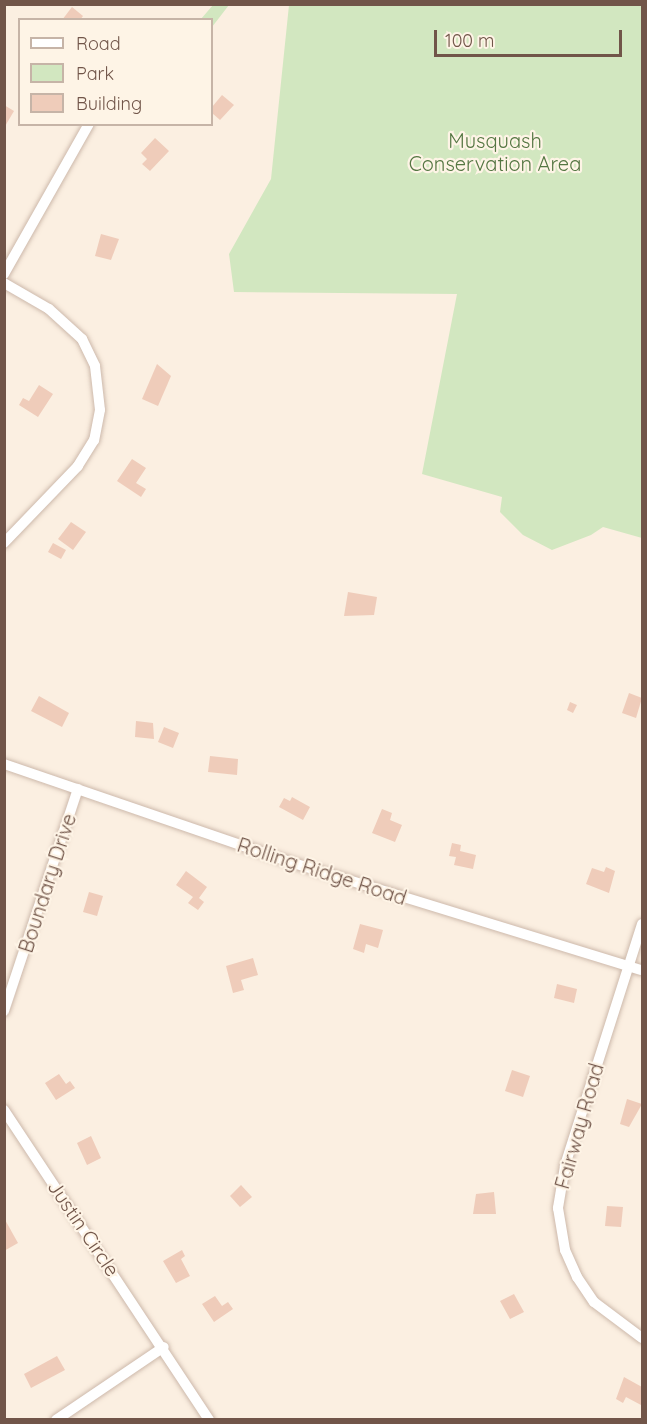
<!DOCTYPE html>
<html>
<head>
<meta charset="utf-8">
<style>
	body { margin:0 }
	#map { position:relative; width:647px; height:1424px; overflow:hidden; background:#fbefe1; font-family:Quicksand,sans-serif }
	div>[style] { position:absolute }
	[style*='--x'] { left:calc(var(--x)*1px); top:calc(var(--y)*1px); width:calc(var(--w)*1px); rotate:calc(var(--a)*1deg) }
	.green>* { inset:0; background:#d2e7c0 }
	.building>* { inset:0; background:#efccba }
	.roads { filter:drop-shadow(0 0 2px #cdb9ab) drop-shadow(0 0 2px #cdb9ab) }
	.street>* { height:10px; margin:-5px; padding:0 5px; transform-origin:5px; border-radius:5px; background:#fff }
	span { translate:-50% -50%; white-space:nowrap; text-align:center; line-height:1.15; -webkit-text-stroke:4.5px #fef4e6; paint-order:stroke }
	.park-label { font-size:20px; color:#547642 }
	.street-label { font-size:20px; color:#715549 }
	.frame { position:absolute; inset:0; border:6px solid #715549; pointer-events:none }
	.legend { position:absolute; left:18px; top:18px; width:195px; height:108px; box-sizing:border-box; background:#fef4e6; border:2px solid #c6b4a7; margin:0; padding:8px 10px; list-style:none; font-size:18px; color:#715549 }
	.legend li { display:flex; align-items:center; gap:12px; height:30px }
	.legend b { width:30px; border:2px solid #c6b4a7 }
	.scale { position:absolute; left:434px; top:30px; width:188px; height:27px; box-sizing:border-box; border:3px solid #715549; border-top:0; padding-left:8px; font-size:18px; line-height:21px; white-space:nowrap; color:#715549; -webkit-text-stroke:4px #fef4e6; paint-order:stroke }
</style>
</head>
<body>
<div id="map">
	<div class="green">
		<i style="clip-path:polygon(213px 5px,229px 5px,212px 27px,212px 20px,201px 19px)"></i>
		<i style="clip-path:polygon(289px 5px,642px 5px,642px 538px,603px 527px,591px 535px,552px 550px,523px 535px,500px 512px,502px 497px,422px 474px,457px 294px,234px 292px,229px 254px,271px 179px)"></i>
	</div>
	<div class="building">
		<i style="clip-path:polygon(72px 7px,83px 16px,80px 20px,62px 20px)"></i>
		<i style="clip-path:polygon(222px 95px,234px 105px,220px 120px,212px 113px,212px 107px)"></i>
		<i style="clip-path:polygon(4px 105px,14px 111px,4px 128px)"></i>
		<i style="clip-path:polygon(155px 138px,169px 151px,150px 171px,142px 164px,147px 159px,141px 153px)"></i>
		<i style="clip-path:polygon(101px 234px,119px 239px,111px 260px,95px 256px)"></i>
		<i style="clip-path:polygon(157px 364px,171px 376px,158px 406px,142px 399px)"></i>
		<i style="clip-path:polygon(39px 385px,53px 394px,38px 417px,19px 405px,23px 398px,29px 401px)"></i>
		<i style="clip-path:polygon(132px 459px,146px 468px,136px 483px,146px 489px,141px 497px,117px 481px)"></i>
		<i style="clip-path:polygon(71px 522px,86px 532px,73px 550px,58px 539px)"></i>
		<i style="clip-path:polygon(53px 543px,66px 550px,61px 559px,48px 552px)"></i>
		<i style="clip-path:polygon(348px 592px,377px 597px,374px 615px,344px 616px)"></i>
		<i style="clip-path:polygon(629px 693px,642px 698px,636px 718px,622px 713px)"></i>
		<i style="clip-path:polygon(39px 696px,69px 713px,62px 727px,31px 711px)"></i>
		<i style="clip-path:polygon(570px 702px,577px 705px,573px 713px,567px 710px)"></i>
		<i style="clip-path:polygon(136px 721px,153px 723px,154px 739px,135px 737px)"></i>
		<i style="clip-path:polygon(164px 727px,179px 733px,173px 748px,158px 742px)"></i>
		<i style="clip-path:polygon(210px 756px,238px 759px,237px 775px,208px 772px)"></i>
		<i style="clip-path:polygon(292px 797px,310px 807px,303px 820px,279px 807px,284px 798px,290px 801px)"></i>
		<i style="clip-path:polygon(382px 809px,392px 813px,390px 820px,402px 825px,395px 842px,372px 833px)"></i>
		<i style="clip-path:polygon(452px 843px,461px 845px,460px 851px,476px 855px,473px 869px,454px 865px,456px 857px,449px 856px)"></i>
		<i style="clip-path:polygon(606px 867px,615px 871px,609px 893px,586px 884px,592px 868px,604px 872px)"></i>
		<i style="clip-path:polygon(186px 871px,207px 887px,199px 898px,204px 902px,198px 910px,188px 903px,193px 897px,176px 885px)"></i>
		<i style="clip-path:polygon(89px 892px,103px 896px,97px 916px,83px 912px)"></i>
		<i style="clip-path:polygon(360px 924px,383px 930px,378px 948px,366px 944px,364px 953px,353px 949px)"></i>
		<i style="clip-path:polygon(253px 958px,258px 975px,241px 980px,244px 990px,233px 993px,226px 966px)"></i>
		<i style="clip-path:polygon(557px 984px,577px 989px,574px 1003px,554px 998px)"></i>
		<i style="clip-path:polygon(512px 1070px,530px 1076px,523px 1097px,505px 1091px)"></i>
		<i style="clip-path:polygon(59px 1074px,66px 1084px,70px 1081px,75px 1088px,56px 1100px,45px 1083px)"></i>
		<i style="clip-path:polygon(627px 1099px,642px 1104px,629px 1127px,620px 1124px)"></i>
		<i style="clip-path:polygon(91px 1136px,101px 1158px,87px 1165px,77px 1143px)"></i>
		<i style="clip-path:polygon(241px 1185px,252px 1197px,240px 1207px,230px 1196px)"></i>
		<i style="clip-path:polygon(494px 1192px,496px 1214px,473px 1214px,476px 1194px)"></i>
		<i style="clip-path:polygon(607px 1206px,623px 1207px,621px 1227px,605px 1226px)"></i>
		<i style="clip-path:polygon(4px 1218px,18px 1243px,4px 1251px)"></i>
		<i style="clip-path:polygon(182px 1250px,185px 1256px,181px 1259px,190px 1276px,176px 1283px,163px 1261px)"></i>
		<i style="clip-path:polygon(514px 1294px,524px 1312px,510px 1319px,500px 1301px)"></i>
		<i style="clip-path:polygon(215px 1296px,222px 1306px,228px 1302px,233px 1309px,214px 1322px,202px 1304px)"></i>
		<i style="clip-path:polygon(57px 1356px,65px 1370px,31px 1388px,24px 1374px)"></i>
		<i style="clip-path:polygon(624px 1377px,642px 1387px,641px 1405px,626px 1397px,623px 1403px,616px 1399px)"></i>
	</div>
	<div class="roads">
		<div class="street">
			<i style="--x:4;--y:274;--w:172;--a:-60.5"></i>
			<i style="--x:4;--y:283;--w:52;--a:30"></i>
			<i style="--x:49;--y:309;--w:45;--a:42.3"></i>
			<i style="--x:82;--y:339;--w:30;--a:64"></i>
			<i style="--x:95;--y:366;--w:44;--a:83.5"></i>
			<i style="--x:100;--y:410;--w:31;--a:101"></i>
			<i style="--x:94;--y:440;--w:31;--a:122"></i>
			<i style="--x:78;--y:466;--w:107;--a:133.9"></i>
			<i style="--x:4;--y:764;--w:302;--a:18.9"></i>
			<i style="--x:290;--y:862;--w:368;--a:17.1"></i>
			<i style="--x:642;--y:924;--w:254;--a:107.7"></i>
			<i style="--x:565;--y:1166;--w:43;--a:99.5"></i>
			<i style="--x:558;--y:1208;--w:43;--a:80.5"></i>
			<i style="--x:565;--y:1250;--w:30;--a:66"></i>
			<i style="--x:577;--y:1277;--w:30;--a:56"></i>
			<i style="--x:594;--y:1302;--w:60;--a:36.9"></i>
			<i style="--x:4;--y:1011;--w:234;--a:-71.6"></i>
			<i style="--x:4;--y:1110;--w:372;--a:56.5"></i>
			<i style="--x:56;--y:1420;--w:130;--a:-34.1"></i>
		</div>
	</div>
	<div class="park-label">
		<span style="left:495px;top:152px">Musquash<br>Conservation Area</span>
	</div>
	<div class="street-label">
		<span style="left:322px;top:871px;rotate:18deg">Rolling Ridge Road</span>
		<span style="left:47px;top:883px;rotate:-72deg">Boundary Drive</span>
		<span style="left:579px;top:1126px;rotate:-74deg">Fairway Road</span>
		<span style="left:84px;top:1228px;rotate:56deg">Justin Circle</span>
	</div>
	<div class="frame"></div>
	<ul class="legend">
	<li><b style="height:8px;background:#fff"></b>Road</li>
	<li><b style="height:16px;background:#d2e7c0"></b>Park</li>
	<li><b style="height:16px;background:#efccba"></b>Building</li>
	</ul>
	<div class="scale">100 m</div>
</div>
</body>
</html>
